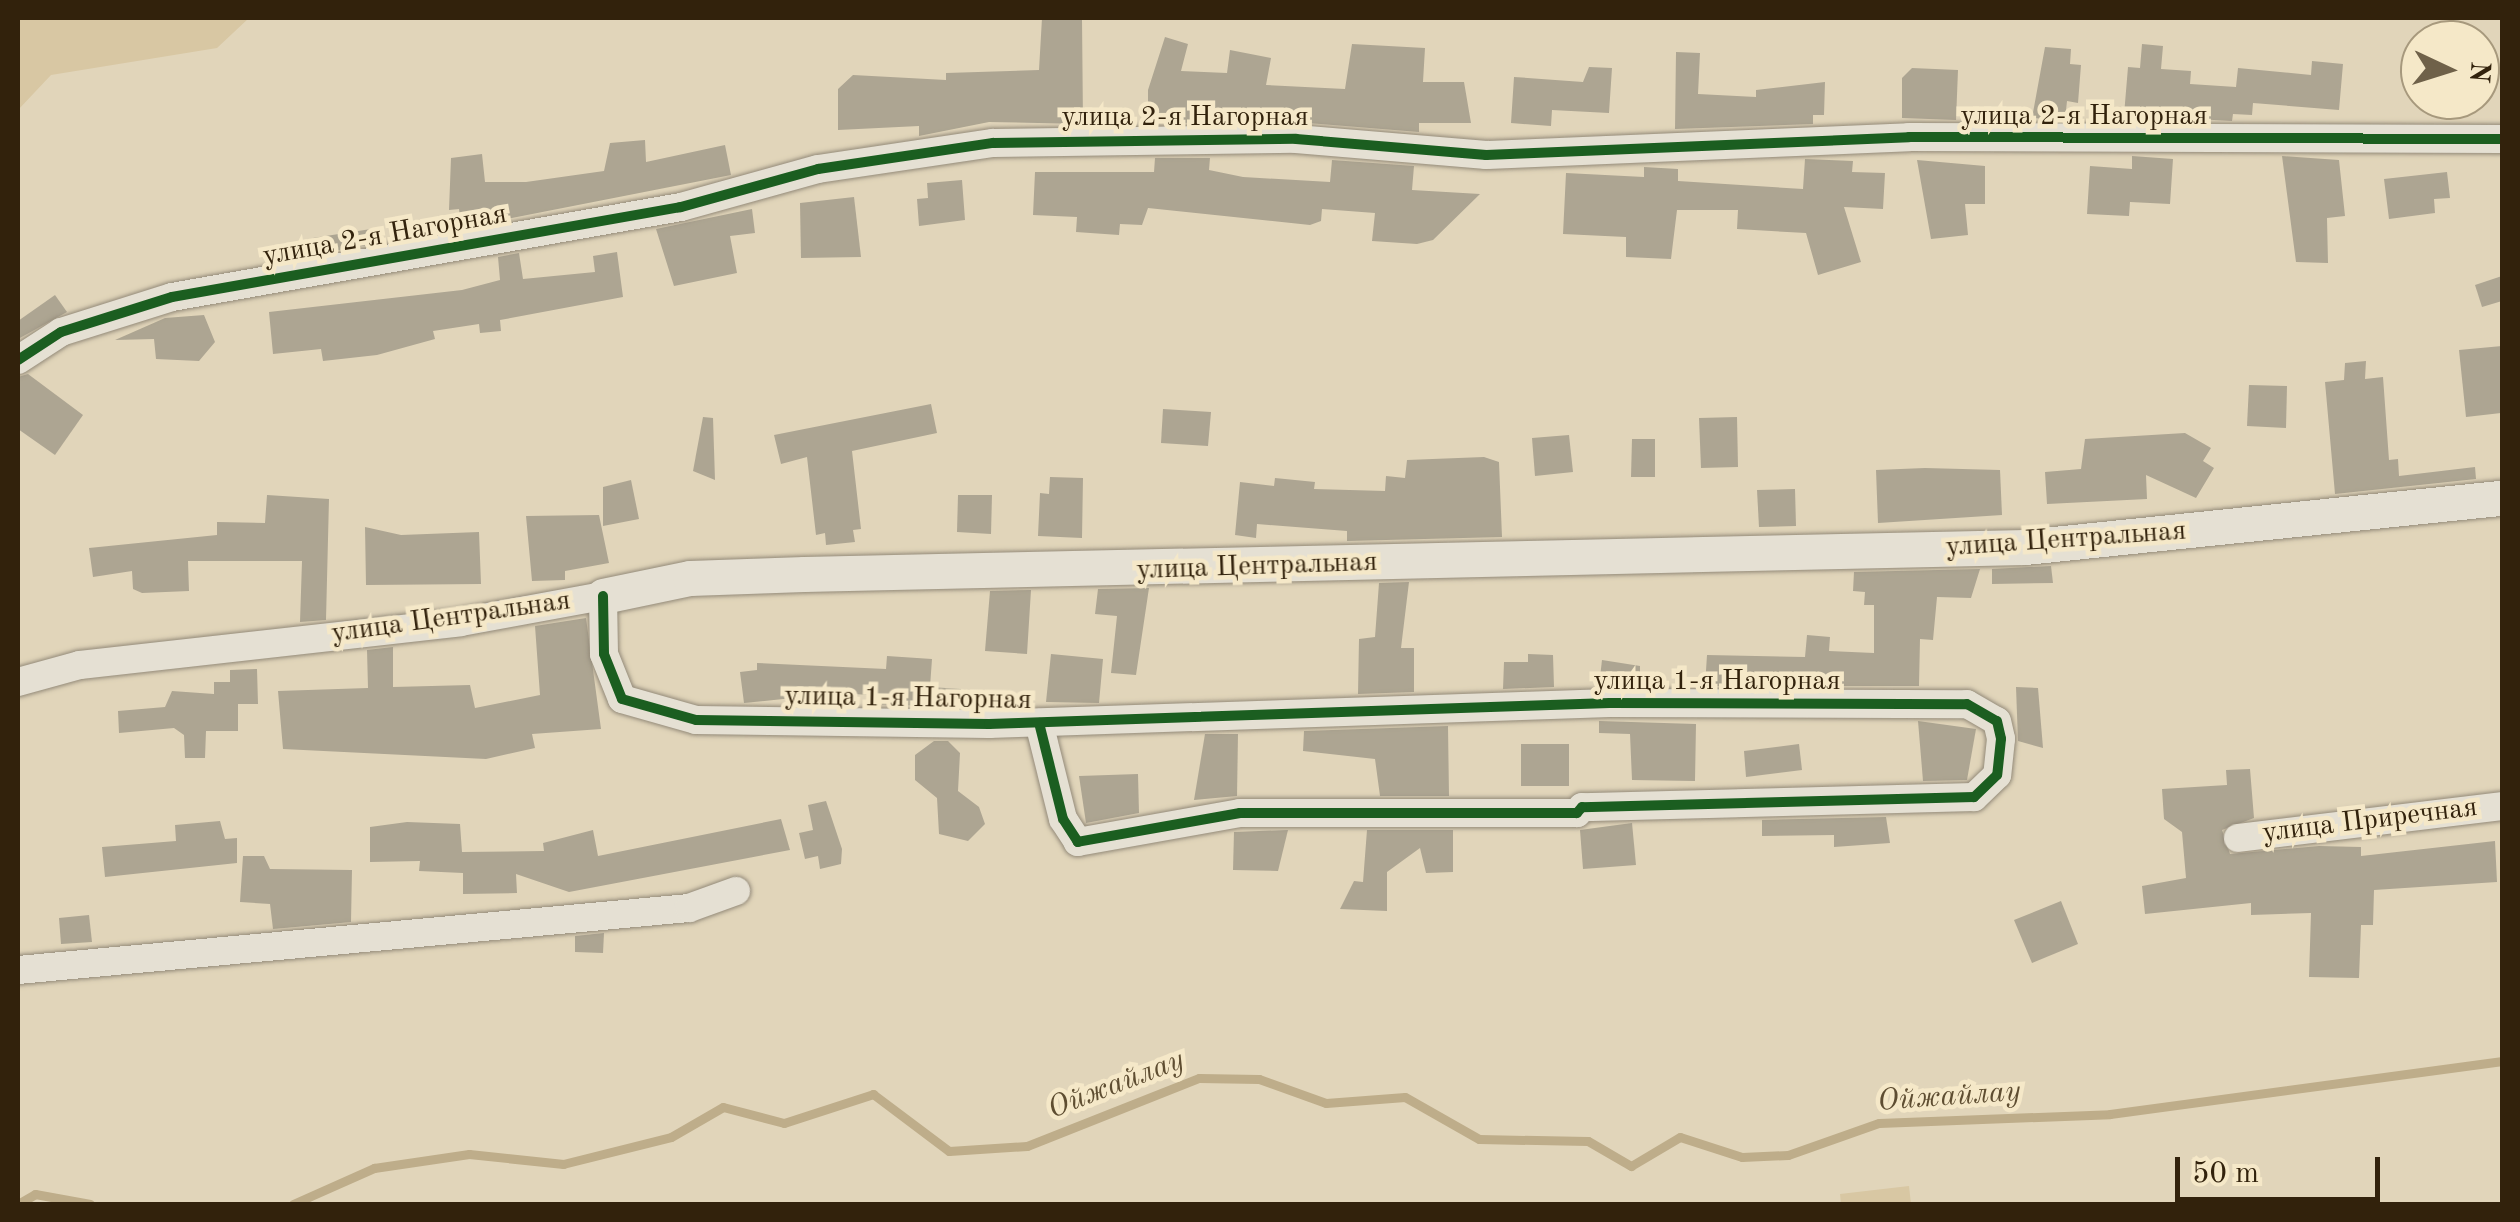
<!DOCTYPE html>
<html>
<head>
<meta charset="utf-8">
<style>
	body { margin:0 }
	#map { position:relative; width:2520px; height:1222px; overflow:hidden; background:#e1d5ba; font-family:"Old Standard TT",serif }
	div>[style] { position:absolute }
	[style*='--x'] { left:calc(var(--x)*1px); top:calc(var(--y)*1px); width:calc(var(--w)*1px); rotate:calc(var(--a)*1deg) }
	.green>* { inset:0; background:#d8c7a3 }
	.stream>* { height:9px; margin:-4.5px; padding:0 4.5px; transform-origin:4.5px; border-radius:4.5px; background:#bead8a }
	.building>* { inset:0; background:#ada592 }
	.roads { filter:drop-shadow(0 0 2px #938a79) drop-shadow(0 0 2px #938a79) }
	.minor>* { height:28px; margin:-14px; padding:0 14px; transform-origin:14px; border-radius:14px; background:#e5e0d3 }
	.tertiary>* { height:35px; margin:-17.5px; padding:0 17.5px; transform-origin:17.5px; border-radius:17.5px; background:#e5e0d3 }
	.cycleway>* { height:10px; margin:-5px; padding:0 5px; transform-origin:5px; border-radius:5px; background:#1b5e20 }
	span { translate:-50% -50%; white-space:nowrap; text-align:center; line-height:1.15; -webkit-text-stroke:9px #f5e8c8; paint-order:stroke }
	.street-label { font-size:28px; color:#32220c }
	.water-label { font-size:30px; color:#5e4d31; font-style:italic }
	.frame { position:absolute; inset:0; border:20px solid #32220c; pointer-events:none }
	.north { position:absolute; left:2400px; top:20px; width:100px; height:100px; box-sizing:border-box; background:#f5e8c8; border:2px solid #a7997d; border-radius:50%; rotate:94deg; font-size:28px; font-weight:700; line-height:40px; text-align:center; color:#32220c }
	.north::after { content:''; display:block; margin:auto; width:35px; height:45px; background:#6f6149; clip-path:polygon(50% 0,100% 100%,50% 72%,0 100%) }
	.scale { position:absolute; left:2175px; top:1157px; width:205px; height:45px; box-sizing:border-box; border:5px solid #32220c; border-top:0; padding-left:12px; font-size:30px; line-height:35px; white-space:nowrap; color:#32220c; -webkit-text-stroke:8px #f5e8c8; paint-order:stroke }
</style>
</head>
<body>
<div id="map">
	<div class="green">
		<i style="clip-path:polygon(18px 18px,249px 18px,217px 48px,51px 75px,18px 110px)"></i>
		<i style="clip-path:polygon(1909px 1186px,1911px 1204px,1841px 1204px,1840px 1194px)"></i>
	</div>
	<div class="stream">
		<i style="--x:18;--y:1204;--w:20;--a:-30"></i>
		<i style="--x:35;--y:1194;--w:56;--a:10.3"></i>
		<i style="--x:293;--y:1204;--w:89;--a:-24"></i>
		<i style="--x:374;--y:1168;--w:96;--a:-8.4"></i>
		<i style="--x:469;--y:1154;--w:95;--a:6.1"></i>
		<i style="--x:563;--y:1164;--w:111;--a:-14"></i>
		<i style="--x:671;--y:1137;--w:60;--a:-30"></i>
		<i style="--x:723;--y:1107;--w:63;--a:14.7"></i>
		<i style="--x:784;--y:1123;--w:94;--a:-18"></i>
		<i style="--x:873;--y:1094;--w:95;--a:36.9"></i>
		<i style="--x:949;--y:1151;--w:78;--a:-3.7"></i>
		<i style="--x:1027;--y:1146;--w:185;--a:-21.6"></i>
		<i style="--x:1199;--y:1078;--w:60;--a:1"></i>
		<i style="--x:1259;--y:1079;--w:71;--a:19.7"></i>
		<i style="--x:1326;--y:1103;--w:79;--a:-4.3"></i>
		<i style="--x:1405;--y:1097;--w:85;--a:29.6"></i>
		<i style="--x:1479;--y:1139;--w:109;--a:1.1"></i>
		<i style="--x:1588;--y:1141;--w:50;--a:30.2"></i>
		<i style="--x:1631;--y:1166;--w:57;--a:-30.6"></i>
		<i style="--x:1680;--y:1137;--w:65;--a:17.9"></i>
		<i style="--x:1742;--y:1157;--w:46;--a:-2.5"></i>
		<i style="--x:1788;--y:1155;--w:96;--a:-19.4"></i>
		<i style="--x:1879;--y:1123;--w:231;--a:-2.2"></i>
		<i style="--x:2110;--y:1114;--w:396;--a:-7.7"></i>
	</div>
	<div class="building">
		<i style="clip-path:polygon(1042px 18px,1082px 18px,1083px 124px,989px 122px,919px 136px,919px 126px,838px 130px,838px 89px,853px 75px,946px 80px,946px 73px,1039px 70px)"></i>
		<i style="clip-path:polygon(1165px 37px,1188px 44px,1181px 71px,1227px 73px,1230px 50px,1271px 58px,1266px 85px,1345px 89px,1352px 44px,1425px 48px,1423px 82px,1464px 82px,1471px 123px,1419px 123px,1419px 132px,1296px 122px,1157px 123px,1148px 117px,1148px 90px)"></i>
		<i style="clip-path:polygon(2142px 44px,2163px 46px,2161px 69px,2191px 71px,2190px 84px,2236px 87px,2238px 68px,2311px 75px,2312px 61px,2343px 64px,2339px 110px,2253px 103px,2252px 115px,2233px 114px,2232px 121px,2124px 115px,2128px 67px,2140px 68px)"></i>
		<i style="clip-path:polygon(2045px 47px,2071px 49px,2070px 64px,2081px 65px,2078px 103px,2067px 101px,2065px 120px,2032px 118px)"></i>
		<i style="clip-path:polygon(1676px 52px,1700px 53px,1698px 94px,1756px 97px,1756px 90px,1825px 82px,1824px 115px,1813px 115px,1813px 124px,1675px 129px)"></i>
		<i style="clip-path:polygon(1589px 67px,1612px 68px,1609px 113px,1552px 110px,1551px 126px,1511px 123px,1514px 77px,1583px 82px)"></i>
		<i style="clip-path:polygon(1912px 68px,1958px 70px,1956px 120px,1902px 118px,1902px 78px)"></i>
		<i style="clip-path:polygon(645px 140px,646px 162px,725px 145px,731px 175px,461px 228px,459px 209px,449px 210px,451px 158px,482px 154px,485px 182px,526px 182px,604px 171px,610px 143px)"></i>
		<i style="clip-path:polygon(2132px 156px,2173px 159px,2170px 204px,2130px 202px,2129px 216px,2087px 214px,2090px 166px,2132px 169px)"></i>
		<i style="clip-path:polygon(2282px 156px,2339px 160px,2345px 216px,2327px 218px,2328px 263px,2296px 262px)"></i>
		<i style="clip-path:polygon(1155px 158px,1210px 158px,1209px 170px,1243px 177px,1330px 182px,1332px 160px,1414px 166px,1412px 190px,1480px 194px,1433px 240px,1417px 244px,1372px 241px,1375px 213px,1322px 209px,1321px 221px,1310px 225px,1148px 208px,1142px 225px,1120px 224px,1119px 235px,1076px 232px,1077px 217px,1033px 215px,1035px 172px,1154px 172px)"></i>
		<i style="clip-path:polygon(1805px 159px,1853px 161px,1852px 172px,1885px 173px,1883px 209px,1844px 207px,1861px 262px,1818px 275px,1806px 233px,1737px 229px,1738px 210px,1677px 210px,1671px 259px,1626px 257px,1626px 237px,1563px 234px,1566px 173px,1644px 177px,1644px 167px,1678px 169px,1678px 181px,1803px 189px)"></i>
		<i style="clip-path:polygon(1917px 160px,1985px 166px,1985px 204px,1965px 204px,1968px 235px,1931px 239px)"></i>
		<i style="clip-path:polygon(2447px 172px,2450px 198px,2434px 199px,2435px 213px,2389px 219px,2384px 179px)"></i>
		<i style="clip-path:polygon(962px 180px,965px 220px,919px 226px,917px 199px,928px 198px,927px 183px)"></i>
		<i style="clip-path:polygon(854px 197px,861px 257px,801px 258px,800px 203px)"></i>
		<i style="clip-path:polygon(752px 209px,755px 233px,730px 236px,737px 273px,674px 286px,656px 229px)"></i>
		<i style="clip-path:polygon(371px 229px,374px 244px,315px 254px,313px 238px)"></i>
		<i style="clip-path:polygon(617px 252px,623px 297px,500px 320px,501px 331px,480px 333px,479px 324px,433px 331px,435px 339px,377px 355px,323px 361px,321px 349px,273px 354px,269px 312px,462px 290px,500px 280px,498px 257px,519px 253px,523px 279px,595px 272px,593px 256px)"></i>
		<i style="clip-path:polygon(2502px 276px,2502px 301px,2482px 307px,2475px 285px)"></i>
		<i style="clip-path:polygon(55px 295px,67px 312px,18px 339px,18px 321px)"></i>
		<i style="clip-path:polygon(204px 315px,215px 342px,199px 361px,156px 359px,154px 339px,115px 340px,165px 318px)"></i>
		<i style="clip-path:polygon(2502px 346px,2501px 413px,2466px 417px,2459px 350px)"></i>
		<i style="clip-path:polygon(2366px 361px,2365px 379px,2383px 377px,2389px 460px,2398px 459px,2399px 476px,2475px 467px,2476px 479px,2335px 494px,2325px 382px,2344px 380px,2345px 363px)"></i>
		<i style="clip-path:polygon(28px 374px,83px 415px,55px 455px,18px 429px,18px 377px)"></i>
		<i style="clip-path:polygon(2249px 385px,2287px 386px,2286px 428px,2247px 426px)"></i>
		<i style="clip-path:polygon(931px 404px,937px 433px,852px 451px,861px 529px,853px 530px,855px 542px,826px 545px,825px 533px,816px 535px,807px 457px,781px 464px,774px 435px)"></i>
		<i style="clip-path:polygon(1163px 409px,1211px 412px,1208px 446px,1161px 443px)"></i>
		<i style="clip-path:polygon(703px 417px,713px 418px,715px 480px,693px 471px)"></i>
		<i style="clip-path:polygon(1737px 417px,1738px 467px,1701px 468px,1699px 418px)"></i>
		<i style="clip-path:polygon(2185px 433px,2211px 448px,2203px 461px,2214px 468px,2196px 498px,2146px 475px,2147px 499px,2047px 504px,2045px 472px,2081px 469px,2085px 439px)"></i>
		<i style="clip-path:polygon(1569px 435px,1573px 472px,1535px 476px,1532px 438px)"></i>
		<i style="clip-path:polygon(1632px 439px,1655px 439px,1655px 477px,1631px 477px)"></i>
		<i style="clip-path:polygon(1484px 457px,1499px 462px,1502px 537px,1347px 541px,1347px 531px,1257px 524px,1256px 538px,1235px 535px,1240px 482px,1274px 486px,1275px 478px,1315px 482px,1314px 489px,1385px 491px,1386px 476px,1405px 478px,1407px 460px)"></i>
		<i style="clip-path:polygon(1925px 468px,2000px 470px,2002px 515px,1878px 523px,1876px 470px)"></i>
		<i style="clip-path:polygon(1050px 477px,1083px 478px,1082px 538px,1038px 536px,1040px 493px,1049px 494px)"></i>
		<i style="clip-path:polygon(631px 480px,639px 519px,603px 526px,603px 487px)"></i>
		<i style="clip-path:polygon(1795px 489px,1796px 526px,1759px 527px,1757px 490px)"></i>
		<i style="clip-path:polygon(267px 495px,329px 499px,326px 620px,300px 622px,302px 561px,188px 561px,189px 591px,142px 593px,133px 589px,132px 571px,93px 577px,89px 548px,217px 535px,217px 522px,265px 523px)"></i>
		<i style="clip-path:polygon(958px 495px,992px 495px,991px 534px,957px 532px)"></i>
		<i style="clip-path:polygon(599px 515px,609px 563px,565px 571px,565px 580px,532px 581px,526px 516px)"></i>
		<i style="clip-path:polygon(365px 527px,401px 535px,479px 532px,481px 584px,366px 585px)"></i>
		<i style="clip-path:polygon(2051px 566px,2053px 583px,1992px 584px,1992px 569px)"></i>
		<i style="clip-path:polygon(1980px 569px,1971px 598px,1937px 597px,1933px 640px,1920px 639px,1919px 686px,1705px 686px,1707px 655px,1805px 657px,1807px 635px,1830px 637px,1829px 651px,1874px 653px,1874px 605px,1864px 605px,1865px 592px,1853px 591px,1854px 572px)"></i>
		<i style="clip-path:polygon(1409px 582px,1401px 648px,1414px 648px,1414px 692px,1358px 694px,1359px 639px,1375px 637px,1379px 583px)"></i>
		<i style="clip-path:polygon(1149px 588px,1136px 675px,1111px 673px,1117px 616px,1095px 614px,1098px 589px)"></i>
		<i style="clip-path:polygon(1031px 590px,1027px 654px,985px 651px,990px 591px)"></i>
		<i style="clip-path:polygon(586px 618px,601px 729px,532px 734px,535px 748px,486px 759px,283px 749px,278px 691px,368px 688px,367px 650px,393px 647px,393px 687px,470px 685px,475px 708px,540px 695px,535px 626px)"></i>
		<i style="clip-path:polygon(1051px 654px,1103px 659px,1099px 703px,1046px 702px)"></i>
		<i style="clip-path:polygon(1528px 654px,1553px 655px,1554px 687px,1503px 689px,1504px 662px,1528px 662px)"></i>
		<i style="clip-path:polygon(887px 656px,932px 659px,930px 687px,961px 689px,960px 706px,882px 705px,883px 696px,840px 693px,744px 703px,740px 672px,757px 670px,757px 663px,886px 669px)"></i>
		<i style="clip-path:polygon(1602px 660px,1640px 666px,1640px 686px,1599px 686px)"></i>
		<i style="clip-path:polygon(257px 669px,258px 704px,238px 704px,238px 731px,206px 731px,205px 758px,185px 758px,184px 735px,174px 728px,119px 733px,118px 711px,165px 707px,172px 691px,214px 694px,214px 682px,230px 682px,230px 670px)"></i>
		<i style="clip-path:polygon(2016px 687px,2038px 688px,2043px 748px,2018px 741px)"></i>
		<i style="clip-path:polygon(1599px 721px,1696px 724px,1695px 781px,1632px 780px,1630px 734px,1599px 733px)"></i>
		<i style="clip-path:polygon(1918px 721px,1976px 729px,1967px 780px,1923px 781px)"></i>
		<i style="clip-path:polygon(1448px 726px,1449px 796px,1380px 796px,1375px 759px,1303px 751px,1304px 731px)"></i>
		<i style="clip-path:polygon(1205px 734px,1238px 734px,1237px 796px,1194px 800px)"></i>
		<i style="clip-path:polygon(934px 741px,948px 741px,960px 753px,958px 791px,979px 807px,985px 824px,968px 841px,939px 834px,937px 798px,915px 780px,915px 755px)"></i>
		<i style="clip-path:polygon(1521px 744px,1569px 744px,1569px 786px,1521px 786px)"></i>
		<i style="clip-path:polygon(1799px 744px,1802px 770px,1746px 777px,1744px 751px)"></i>
		<i style="clip-path:polygon(2250px 769px,2254px 818px,2222px 830px,2230px 854px,2319px 846px,2361px 847px,2361px 856px,2495px 841px,2497px 882px,2374px 890px,2373px 925px,2361px 925px,2359px 978px,2309px 977px,2311px 913px,2251px 915px,2251px 903px,2145px 914px,2142px 886px,2186px 878px,2182px 832px,2164px 819px,2162px 789px,2227px 785px,2226px 770px)"></i>
		<i style="clip-path:polygon(1138px 774px,1139px 813px,1086px 823px,1079px 776px)"></i>
		<i style="clip-path:polygon(826px 801px,842px 849px,841px 864px,820px 869px,818px 856px,805px 859px,799px 833px,813px 830px,808px 805px)"></i>
		<i style="clip-path:polygon(1886px 817px,1890px 843px,1834px 847px,1834px 835px,1762px 836px,1762px 820px)"></i>
		<i style="clip-path:polygon(781px 819px,790px 850px,569px 892px,516px 874px,517px 893px,463px 894px,463px 873px,419px 871px,420px 861px,370px 862px,370px 827px,407px 822px,460px 824px,462px 852px,544px 851px,543px 843px,593px 830px,598px 856px)"></i>
		<i style="clip-path:polygon(220px 821px,225px 839px,237px 838px,237px 863px,105px 877px,102px 847px,176px 841px,175px 825px)"></i>
		<i style="clip-path:polygon(1632px 823px,1636px 865px,1583px 869px,1580px 830px)"></i>
		<i style="clip-path:polygon(1288px 830px,1278px 871px,1233px 870px,1234px 832px)"></i>
		<i style="clip-path:polygon(1367px 830px,1453px 830px,1453px 872px,1426px 873px,1420px 848px,1387px 872px,1387px 911px,1340px 909px,1354px 881px,1363px 882px)"></i>
		<i style="clip-path:polygon(243px 856px,264px 856px,270px 869px,352px 870px,351px 922px,273px 929px,270px 904px,240px 902px)"></i>
		<i style="clip-path:polygon(2061px 901px,2078px 944px,2032px 963px,2014px 920px)"></i>
		<i style="clip-path:polygon(89px 915px,92px 942px,61px 944px,59px 918px)"></i>
		<i style="clip-path:polygon(604px 933px,603px 953px,575px 952px,575px 936px)"></i>
	</div>
	<div class="roads">
		<div class="minor">
			<i style="--x:18;--y:360;--w:51;--a:-33.1"></i>
			<i style="--x:61;--y:332;--w:116;--a:-17.5"></i>
			<i style="--x:172;--y:297;--w:517;--a:-10.03"></i>
			<i style="--x:681;--y:207;--w:142;--a:-15.5"></i>
			<i style="--x:818;--y:169;--w:177;--a:-8.5"></i>
			<i style="--x:993;--y:143;--w:303;--a:-0.8"></i>
			<i style="--x:1296;--y:139;--w:191;--a:4.8"></i>
			<i style="--x:1486;--y:155;--w:423;--a:-2.4"></i>
			<i style="--x:1909;--y:137;--w:593;--a:0.19"></i>
			<i style="--x:18;--y:682;--w:64;--a:-15.3"></i>
			<i style="--x:80;--y:665;--w:383;--a:-6.4"></i>
			<i style="--x:461;--y:622;--w:144;--a:-10.4"></i>
			<i style="--x:603;--y:596;--w:58;--a:89"></i>
			<i style="--x:604;--y:654;--w:48;--a:68.2"></i>
			<i style="--x:622;--y:699;--w:77;--a:15.8"></i>
			<i style="--x:696;--y:720;--w:293;--a:0.8"></i>
			<i style="--x:989;--y:724;--w:621;--a:-1.94"></i>
			<i style="--x:1610;--y:703;--w:357;--a:0.2"></i>
			<i style="--x:1967;--y:704;--w:34;--a:30"></i>
			<i style="--x:1997;--y:721;--w:18;--a:77"></i>
			<i style="--x:2001;--y:739;--w:36;--a:96"></i>
			<i style="--x:1997;--y:775;--w:32;--a:136"></i>
			<i style="--x:1974;--y:797;--w:392;--a:178.5"></i>
			<i style="--x:1582;--y:807;--w:8;--a:130"></i>
			<i style="--x:1577;--y:813;--w:337;--a:180"></i>
			<i style="--x:1240;--y:813;--w:165;--a:169.9"></i>
			<i style="--x:1078;--y:842;--w:27;--a:-123"></i>
			<i style="--x:1063;--y:819;--w:99;--a:-104"></i>
			<i style="--x:2238;--y:838;--w:266;--a:-6.9"></i>
			<i style="--x:18;--y:970;--w:674;--a:-5.28"></i>
			<i style="--x:689;--y:908;--w:50;--a:-19.9"></i>
		</div>
		<div class="tertiary">
			<i style="--x:603;--y:596;--w:89;--a:-11.7"></i>
			<i style="--x:690;--y:578;--w:114;--a:-2"></i>
			<i style="--x:804;--y:574;--w:1221;--a:-1.27"></i>
			<i style="--x:2025;--y:547;--w:480;--a:-5.9"></i>
		</div>
	</div>
	<div class="cycleway">
		<i style="--x:18;--y:360;--w:51;--a:-33.1"></i>
		<i style="--x:61;--y:332;--w:116;--a:-17.5"></i>
		<i style="--x:172;--y:297;--w:517;--a:-10.03"></i>
		<i style="--x:681;--y:207;--w:142;--a:-15.5"></i>
		<i style="--x:818;--y:169;--w:177;--a:-8.5"></i>
		<i style="--x:993;--y:143;--w:303;--a:-0.8"></i>
		<i style="--x:1296;--y:139;--w:191;--a:4.8"></i>
		<i style="--x:1486;--y:155;--w:423;--a:-2.4"></i>
		<i style="--x:1909;--y:137;--w:593;--a:0.19"></i>
		<i style="--x:603;--y:596;--w:58;--a:89"></i>
		<i style="--x:604;--y:654;--w:48;--a:68.2"></i>
		<i style="--x:622;--y:699;--w:77;--a:15.8"></i>
		<i style="--x:696;--y:720;--w:293;--a:0.8"></i>
		<i style="--x:989;--y:724;--w:621;--a:-1.94"></i>
		<i style="--x:1610;--y:703;--w:357;--a:0.2"></i>
		<i style="--x:1967;--y:704;--w:34;--a:30"></i>
		<i style="--x:1997;--y:721;--w:18;--a:77"></i>
		<i style="--x:2001;--y:739;--w:36;--a:96"></i>
		<i style="--x:1997;--y:775;--w:32;--a:136"></i>
		<i style="--x:1974;--y:797;--w:392;--a:178.5"></i>
		<i style="--x:1582;--y:807;--w:8;--a:130"></i>
		<i style="--x:1577;--y:813;--w:337;--a:180"></i>
		<i style="--x:1240;--y:813;--w:165;--a:169.9"></i>
		<i style="--x:1078;--y:842;--w:27;--a:-123"></i>
		<i style="--x:1063;--y:819;--w:99;--a:-104"></i>
	</div>
	<div class="street-label">
		<span style="left:2084px;top:117px">улица 2-я Нагорная</span>
		<span style="left:1185px;top:118px">улица 2-я Нагорная</span>
		<span style="left:385px;top:236px;rotate:-10deg">улица 2-я Нагорная</span>
		<span style="left:2066px;top:540px;rotate:-4deg">улица Центральная</span>
		<span style="left:1257px;top:567px;rotate:-2deg">улица Центральная</span>
		<span style="left:451px;top:618px;rotate:-8deg">улица Центральная</span>
		<span style="left:1717px;top:682px">улица 1-я Нагорная</span>
		<span style="left:908px;top:699px;rotate:1deg">улица 1-я Нагорная</span>
		<span style="left:2370px;top:821px;rotate:-7deg">улица Приречная</span>
	</div>
	<div class="water-label">
		<span style="left:1116px;top:1085px;rotate:-21deg">Ойжайлау</span>
		<span style="left:1949px;top:1097px;rotate:-4deg">Ойжайлау</span>
	</div>
	<div class="frame"></div>
	<div class="north">N</div>
	<div class="scale">50 m</div>
</div>
</body>
</html>
